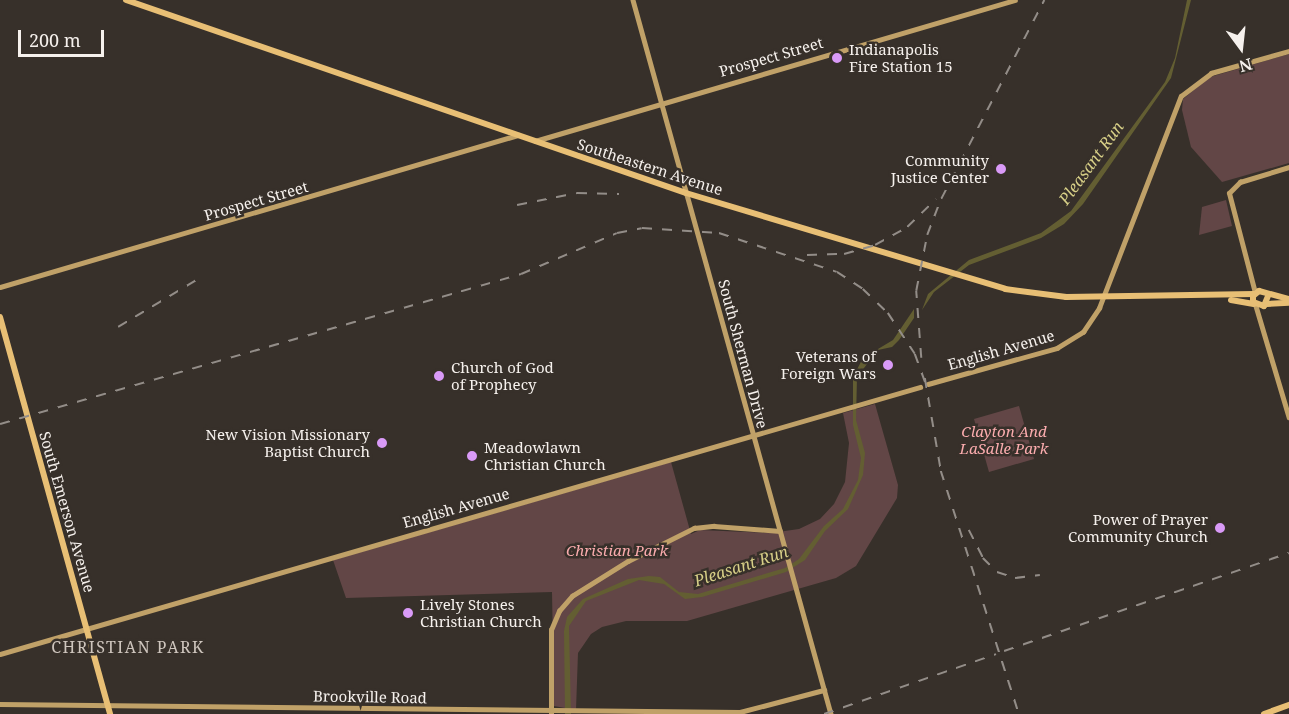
<!DOCTYPE html>
<html>
<head>
<meta charset="utf-8">
<style>
	body { margin:0 }
	#map { position:relative; width:1289px; height:714px; overflow:hidden; background:#37302a; font-family:"Noto Serif",serif }
	div>[style] { position:absolute }
	[style*='--x'] { left:calc(var(--x)*1px); top:calc(var(--y)*1px); width:calc(var(--w)*1px); rotate:calc(var(--a)*1deg) }
	.green>* { inset:0; background:#624646 }
	.water>* { inset:0; background:#635e32 }
	.secondary>* { height:4.5px; margin:-2.25px; padding:0 2.25px; transform-origin:2.25px; border-radius:2.25px; background:#c0a168 }
	.primary>* { height:6px; margin:-3px; padding:0 3px; transform-origin:3px; border-radius:3px; background:#e8bf75 }
	.rail>* { height:1.5px; margin-top:-0.75px; transform-origin:0; background:repeating-linear-gradient(90deg,#938d88 0 10px,transparent 0 20px) }
	.dots>* { width:16px; height:16px; translate:-50% -50%; box-sizing:border-box; border:3px solid #37302a; border-radius:50% }
	span { translate:-50% -50%; white-space:nowrap; text-align:center; line-height:1.15; -webkit-text-stroke:5px #37302a; paint-order:stroke }
	.poi-label { font-size:15px; color:#f6f1ed }
	.left { translate:0 -50%; text-align:left }
	.right { translate:-100% -50%; text-align:right }
	.street-label { font-size:15px; color:#f6f1ed }
	.park-label { font-size:15px; color:#fbacae; font-style:italic }
	.water-label { font-size:16px; color:#d7cf87; font-style:italic }
	.neighbourhood-label { font-size:16px; color:#cec5bd; letter-spacing:1.5px }
	.north { position:absolute; left:1211px; top:18px; width:60px; height:60px; -webkit-text-stroke:4px #37302a; paint-order:stroke; rotate:165deg; font-size:16px; font-weight:700; line-height:24px; text-align:center; color:#f6f1ed }
	.north::after { content:''; display:block; margin:auto; width:21px; height:27px; background:#f6f1ed; clip-path:polygon(50% 0,100% 100%,50% 72%,0 100%) }
	.scale { position:absolute; left:18px; top:30px; width:86px; height:27px; box-sizing:border-box; border:3px solid #f6f1ed; border-top:0; padding-left:8px; font-size:18px; line-height:21px; white-space:nowrap; color:#f6f1ed; -webkit-text-stroke:4px #37302a; paint-order:stroke }
</style>
</head>
<body>
<div id="map">
	<div class="green">
		<i style="clip-path:polygon(1289px 54px,1289px 163px,1222px 182px,1191px 147px,1182px 110px,1183px 99px,1210px 77px)"></i>
		<i style="clip-path:polygon(1226px 200px,1232px 226px,1199px 235px,1202px 207px)"></i>
		<i style="clip-path:polygon(875px 404px,898px 485px,897px 498px,856px 566px,836px 578px,687px 621px,626px 621px,602px 627px,591px 634px,578px 653px,576px 710px,554px 706px,552px 592px,346px 598px,333px 560px,671px 462px,691px 534px,700px 530px,771px 533px,799px 529px,820px 519px,834px 504px,845px 482px,849px 443px,843px 413px)"></i>
		<i style="clip-path:polygon(1019px 406px,1034px 459px,989px 472px,974px 419px)"></i>
	</div>
	<div class="water">
		<i style="clip-path:polygon(1187px 0,1191px 0,1171px 78px,1083px 204px,1064px 224px,1041px 238px,969px 265px,934px 292px,922px 310px,928px 294px,969px 260px,1041px 233px,1071px 211px,1165px 82px,1175px 58px)"></i>
		<i style="clip-path:polygon(914px 309px,914px 318px,899px 340px,892px 347px,878px 350px,857px 377px,856px 420px,865px 453px,863px 475px,848px 509px,825px 531px,805px 560px,786px 572px,702px 597px,685px 599px,664px 584px,639px 580px,586px 601px,569px 626px,571px 714px,565px 714px,564px 631px,567px 617px,583px 599px,628px 579px,649px 576px,660px 577px,679px 592px,698px 594px,785px 568px,799px 559px,824px 526px,843px 509px,858px 480px,861px 458px,853px 425px,853px 377px,863px 358px,893px 340px)"></i>
	</div>
	<div class="secondary">
		<i style="--x:633;--y:0;--w:741;--a:74.5"></i>
		<i style="--x:535;--y:141;--w:500;--a:-16.37"></i>
		<i style="--x:0;--y:287;--w:540;--a:-16.35"></i>
		<i style="--x:1255;--y:293;--w:103;--a:-104.6"></i>
		<i style="--x:1229;--y:193;--w:16;--a:-45"></i>
		<i style="--x:1240;--y:182;--w:51;--a:-17"></i>
		<i style="--x:1256;--y:306;--w:116;--a:73.4"></i>
		<i style="--x:928;--y:384;--w:134;--a:-15.6"></i>
		<i style="--x:1057;--y:348;--w:31;--a:-32"></i>
		<i style="--x:1083;--y:332;--w:29;--a:-56"></i>
		<i style="--x:1099;--y:308;--w:227;--a:-68.9"></i>
		<i style="--x:1181;--y:96;--w:38;--a:-37"></i>
		<i style="--x:1211;--y:73;--w:81;--a:-15.8"></i>
		<i style="--x:0;--y:654;--w:958;--a:-16.18"></i>
		<i style="--x:0;--y:704;--w:740;--a:0.62"></i>
		<i style="--x:740;--y:712;--w:87;--a:-14.7"></i>
		<i style="--x:551;--y:714;--w:84;--a:-90"></i>
		<i style="--x:551;--y:630;--w:21;--a:-67"></i>
		<i style="--x:559;--y:611;--w:20;--a:-49"></i>
		<i style="--x:572;--y:596;--w:66;--a:-32"></i>
		<i style="--x:628;--y:561;--w:74;--a:-26.6"></i>
		<i style="--x:694;--y:528;--w:20;--a:-6"></i>
		<i style="--x:714;--y:526;--w:66;--a:4.3"></i>
	</div>
	<div class="primary">
		<i style="--x:126;--y:0;--w:592;--a:19.02"></i>
		<i style="--x:686;--y:193;--w:333;--a:16.7"></i>
		<i style="--x:1005;--y:289;--w:62;--a:7.5"></i>
		<i style="--x:1066;--y:297;--w:188;--a:-0.9"></i>
		<i style="--x:1268;--y:296;--w:11;--a:112"></i>
		<i style="--x:1264;--y:306;--w:12;--a:-160"></i>
		<i style="--x:1253;--y:302;--w:6;--a:-90"></i>
		<i style="--x:1253;--y:296;--w:8;--a:-40"></i>
		<i style="--x:1259;--y:291;--w:31;--a:15"></i>
		<i style="--x:1231;--y:300;--w:23;--a:10"></i>
		<i style="--x:1267;--y:304;--w:22;--a:-3"></i>
		<i style="--x:0;--y:317;--w:412;--a:74.5"></i>
		<i style="--x:1264;--y:714;--w:27;--a:-20"></i>
	</div>
	<div class="rail">
		<i style="--x:517;--y:205;--w:61;--a:-11.3"></i>
		<i style="--x:577;--y:193;--w:42;--a:1.4"></i>
		<i style="--x:807;--y:255;--w:37;--a:-2"></i>
		<i style="--x:844;--y:254;--w:32;--a:-16"></i>
		<i style="--x:875;--y:245;--w:37;--a:-29"></i>
		<i style="--x:907;--y:227;--w:40;--a:-44"></i>
		<i style="--x:118;--y:327;--w:93;--a:-31"></i>
		<i style="--x:921;--y:358;--w:67;--a:-94.3"></i>
		<i style="--x:916;--y:291;--w:57;--a:-78.9"></i>
		<i style="--x:927;--y:235;--w:39;--a:-69"></i>
		<i style="--x:941;--y:199;--w:224;--a:-62.6"></i>
		<i style="--x:925;--y:378;--w:94;--a:80.2"></i>
		<i style="--x:941;--y:471;--w:255;--a:72.2"></i>
		<i style="--x:0;--y:424;--w:542;--a:-16.06"></i>
		<i style="--x:521;--y:274;--w:104;--a:-23.1"></i>
		<i style="--x:617;--y:233;--w:25;--a:-11"></i>
		<i style="--x:642;--y:228;--w:77;--a:3.7"></i>
		<i style="--x:719;--y:233;--w:124;--a:18.3"></i>
		<i style="--x:837;--y:272;--w:31;--a:33"></i>
		<i style="--x:863;--y:289;--w:35;--a:44"></i>
		<i style="--x:888;--y:313;--w:49;--a:56.6"></i>
		<i style="--x:915;--y:354;--w:33;--a:70"></i>
		<i style="--x:969;--y:530;--w:31;--a:63"></i>
		<i style="--x:983;--y:558;--w:20;--a:45"></i>
		<i style="--x:997;--y:572;--w:19;--a:18"></i>
		<i style="--x:1015;--y:578;--w:25;--a:-7"></i>
		<i style="--x:1004;--y:651;--w:301;--a:-19"></i>
		<i style="--x:824;--y:714;--w:182;--a:-19.2"></i>
	</div>
	<div class="dots">
		<i style="left:837px;top:58px;background:#d99af7"></i>
		<i style="left:1001px;top:169px;background:#d99af7"></i>
		<i style="left:888px;top:365px;background:#d99af7"></i>
		<i style="left:439px;top:376px;background:#d99af7"></i>
		<i style="left:382px;top:443px;background:#d99af7"></i>
		<i style="left:472px;top:456px;background:#d99af7"></i>
		<i style="left:1220px;top:528px;background:#d99af7"></i>
		<i style="left:408px;top:613px;background:#d99af7"></i>
	</div>
	<div class="poi-label">
		<span class="left" style="left:849px;top:58px">Indianapolis<br>Fire Station 15</span>
		<span class="right" style="left:989px;top:169px">Community<br>Justice Center</span>
		<span class="right" style="left:876px;top:365px">Veterans of<br>Foreign Wars</span>
		<span class="left" style="left:451px;top:376px">Church of God<br>of Prophecy</span>
		<span class="right" style="left:370px;top:443px">New Vision Missionary<br>Baptist Church</span>
		<span class="left" style="left:484px;top:456px">Meadowlawn<br>Christian Church</span>
		<span class="right" style="left:1208px;top:528px">Power of Prayer<br>Community Church</span>
		<span class="left" style="left:420px;top:613px">Lively Stones<br>Christian Church</span>
	</div>
	<div class="street-label">
		<span style="left:771px;top:57px;rotate:-16deg">Prospect Street</span>
		<span style="left:650px;top:167px;rotate:18deg">Southeastern Avenue</span>
		<span style="left:256px;top:201px;rotate:-16deg">Prospect Street</span>
		<span style="left:1001px;top:350px;rotate:-16deg">English Avenue</span>
		<span style="left:743px;top:354px;rotate:75deg">South Sherman Drive</span>
		<span style="left:456px;top:508px;rotate:-16deg">English Avenue</span>
		<span style="left:67px;top:512px;rotate:74deg">South Emerson Avenue</span>
		<span style="left:370px;top:697px;rotate:1deg">Brookville Road</span>
	</div>
	<div class="park-label">
		<span style="left:1004px;top:440px">Clayton And<br>LaSalle Park</span>
		<span style="left:617px;top:551px">Christian Park</span>
	</div>
	<div class="water-label">
		<span style="left:1091px;top:163px;rotate:-54deg">Pleasant Run</span>
		<span style="left:741px;top:566px;rotate:-18deg">Pleasant Run</span>
	</div>
	<div class="neighbourhood-label">
		<span style="left:128px;top:647px">CHRISTIAN PARK</span>
	</div>
	<div class="north">N</div>
	<div class="scale">200 m</div>
</div>
</body>
</html>
